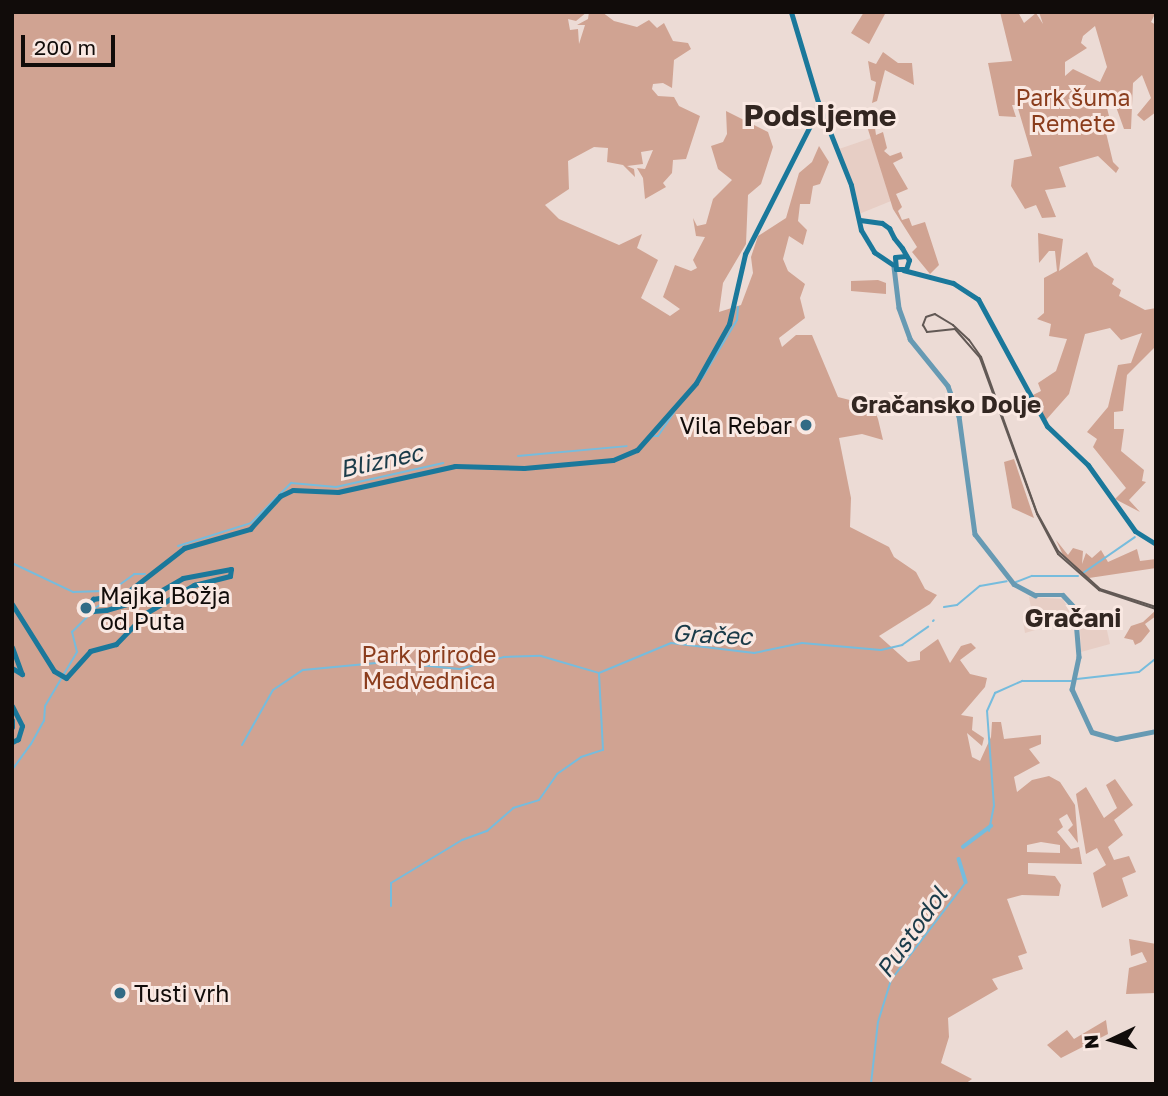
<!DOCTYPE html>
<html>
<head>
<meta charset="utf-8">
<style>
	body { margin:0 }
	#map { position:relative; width:1168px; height:1096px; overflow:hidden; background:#ecdbd5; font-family:"Golos Text",sans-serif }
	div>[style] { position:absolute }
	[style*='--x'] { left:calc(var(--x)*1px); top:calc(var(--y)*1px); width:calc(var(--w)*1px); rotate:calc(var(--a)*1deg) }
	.built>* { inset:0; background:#e7cec5 }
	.green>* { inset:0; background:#d0a392 }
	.stream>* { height:2px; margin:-1px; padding:0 1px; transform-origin:1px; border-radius:1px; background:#76bcdd }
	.canal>* { height:3.5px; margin:-1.75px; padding:0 1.75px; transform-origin:1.75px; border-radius:1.75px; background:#76bcdd }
	.tertiary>* { height:4.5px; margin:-2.25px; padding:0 2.25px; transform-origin:2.25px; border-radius:2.25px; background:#679ab3 }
	.secondary>* { height:5px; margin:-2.5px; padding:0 2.5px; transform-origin:2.5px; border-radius:2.5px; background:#1a789b }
	.tram>* { height:2px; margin:-1px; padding:0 1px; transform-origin:1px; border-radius:1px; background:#625955 }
	.dots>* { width:19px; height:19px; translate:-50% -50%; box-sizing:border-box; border:4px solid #f9e8e2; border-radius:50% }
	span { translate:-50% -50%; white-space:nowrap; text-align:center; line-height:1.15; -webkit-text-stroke:6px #f9e8e2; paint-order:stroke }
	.park-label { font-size:23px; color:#8a3c1c }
	.poi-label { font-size:23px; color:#110c0a }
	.right { translate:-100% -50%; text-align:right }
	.left { translate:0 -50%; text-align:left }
	.neighbourhood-label { font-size:24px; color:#322621; font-weight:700 }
	.water-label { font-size:24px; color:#1a3b49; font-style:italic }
	.quarter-label { font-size:26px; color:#322621; font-weight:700 }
	.district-label { font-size:30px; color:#322621; font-weight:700 }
	.frame { position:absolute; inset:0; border:14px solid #110c0a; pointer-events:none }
	.north { position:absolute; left:1077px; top:1005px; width:70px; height:70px; -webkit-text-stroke:5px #f9e8e2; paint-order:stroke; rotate:265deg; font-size:19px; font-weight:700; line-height:28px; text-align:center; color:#110c0a }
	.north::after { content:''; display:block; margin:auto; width:24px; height:32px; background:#110c0a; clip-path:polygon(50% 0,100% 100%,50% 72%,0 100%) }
	.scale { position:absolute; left:21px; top:35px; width:94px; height:32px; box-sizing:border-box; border:4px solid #110c0a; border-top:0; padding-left:9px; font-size:21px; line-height:24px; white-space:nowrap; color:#110c0a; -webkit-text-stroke:5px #f9e8e2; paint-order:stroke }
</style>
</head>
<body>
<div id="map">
	<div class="built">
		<i style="clip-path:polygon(871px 138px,891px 201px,859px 214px,839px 149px)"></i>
		<i style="clip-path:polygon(1029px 597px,1063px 599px,1073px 619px,1025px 633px,1022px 616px,1032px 613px)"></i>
		<i style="clip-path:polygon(1106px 626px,1110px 644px,1081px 652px,1080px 629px)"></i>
	</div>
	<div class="green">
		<i style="clip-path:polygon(evenodd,12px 12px,587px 12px,576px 21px,568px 19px,570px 30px,578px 29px,579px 44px,585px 25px,577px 25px,588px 19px,589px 12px,602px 12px,614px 21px,637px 27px,649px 20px,657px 28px,664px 23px,673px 41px,688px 43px,691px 49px,674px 60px,672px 88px,663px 83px,653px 84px,652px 89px,658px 96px,674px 97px,679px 106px,700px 116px,686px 159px,673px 160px,672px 173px,663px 183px,666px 187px,645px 199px,643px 178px,637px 168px,645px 169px,653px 150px,641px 152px,643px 164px,627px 166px,634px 169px,635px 177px,623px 165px,607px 162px,608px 148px,594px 147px,568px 161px,569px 189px,545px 205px,559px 219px,619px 245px,642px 234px,637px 248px,658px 260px,641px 298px,670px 316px,680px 309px,663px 297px,675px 265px,691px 271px,697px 268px,693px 260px,705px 237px,696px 236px,693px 218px,697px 226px,706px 224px,713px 199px,732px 180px,718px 169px,711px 146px,723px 142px,727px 134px,726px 111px,768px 132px,773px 147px,761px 184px,748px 195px,746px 244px,723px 283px,719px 312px,741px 305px,753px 273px,751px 257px,758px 236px,786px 218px,799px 173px,812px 162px,819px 146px,829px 162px,820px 184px,813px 186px,810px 204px,800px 204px,798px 221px,807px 230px,803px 245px,789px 236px,783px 259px,788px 271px,805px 284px,800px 298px,805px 318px,779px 338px,782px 347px,796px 335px,812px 335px,838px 397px,873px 406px,878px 419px,883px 440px,862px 434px,839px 438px,851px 498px,850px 527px,889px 547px,894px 557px,916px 572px,925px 589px,937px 595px,930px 604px,879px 636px,908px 662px,920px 660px,920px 652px,938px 639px,950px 663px,961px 646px,971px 643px,976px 648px,960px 660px,970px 674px,987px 678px,985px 687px,961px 715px,973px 717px,972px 730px,984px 738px,982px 746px,967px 733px,972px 757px,980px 761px,991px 737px,992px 722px,1001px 722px,1004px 739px,1041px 735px,1041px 744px,1029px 749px,1040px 763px,1014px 777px,1017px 792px,1032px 780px,1049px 776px,1060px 782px,1075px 805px,1078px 843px,1068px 830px,1073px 825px,1067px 814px,1059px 819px,1063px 827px,1057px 832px,1071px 849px,1079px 847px,1082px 864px,1028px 863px,1028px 874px,1055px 876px,1061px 885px,1059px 896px,1022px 895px,1007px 899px,1027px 953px,1018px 956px,1023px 969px,992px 979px,998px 989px,948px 1018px,949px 1037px,941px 1063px,972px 1079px,965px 1084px,12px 1084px,12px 12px,1041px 842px,1060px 845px,1060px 853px,1027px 852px,1027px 845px,1041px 842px)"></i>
		<i style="clip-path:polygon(864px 12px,886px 12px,869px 44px,851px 33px)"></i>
		<i style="clip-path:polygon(evenodd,1000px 12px,1018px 12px,1024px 23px,1036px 13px,1043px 24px,1039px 12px,1156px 12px,1151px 22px,1156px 25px,1156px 112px,1144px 121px,1137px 115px,1151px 98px,1142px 75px,1133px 83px,1131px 129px,1124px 129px,1115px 104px,1107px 108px,1109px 116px,1103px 120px,1113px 162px,1119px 168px,1116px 173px,1098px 156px,1059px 167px,1066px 187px,1045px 190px,1056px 217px,1042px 218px,1036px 205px,1025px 209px,1011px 186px,1014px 160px,1032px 156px,1017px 105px,1012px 105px,1016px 117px,999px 116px,988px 63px,1012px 61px,1000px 12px,1095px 26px,1107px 67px,1100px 82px,1073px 69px,1065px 76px,1065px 62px,1087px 48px,1081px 43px,1083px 36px,1095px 26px)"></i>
		<i style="clip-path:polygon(883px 52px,898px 63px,912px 63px,914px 85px,885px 70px,877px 101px,872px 103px,876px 82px,871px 80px,868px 61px,876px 64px)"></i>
		<i style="clip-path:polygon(874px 121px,876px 135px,883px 132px,887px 148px,884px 151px,890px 156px,901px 152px,903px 158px,893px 163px,908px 189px,896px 194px,902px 207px,898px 211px,902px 220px,909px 218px,912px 226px,925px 222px,939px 265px,930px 274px,912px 252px,917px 247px,893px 209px,866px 123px)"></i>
		<i style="clip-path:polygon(1038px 233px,1063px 239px,1059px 271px,1087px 252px,1094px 266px,1114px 279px,1112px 284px,1121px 290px,1119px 296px,1145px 310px,1156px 308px,1156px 346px,1127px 375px,1123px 411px,1114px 412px,1114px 429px,1124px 429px,1121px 451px,1144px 470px,1142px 481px,1146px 482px,1129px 500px,1140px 512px,1115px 499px,1126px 488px,1093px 447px,1097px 439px,1087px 432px,1108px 407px,1118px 365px,1131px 363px,1142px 333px,1121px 340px,1110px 328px,1085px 334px,1069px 394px,1046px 420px,1031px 396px,1041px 391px,1038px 383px,1056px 371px,1067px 339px,1049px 336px,1051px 324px,1037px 319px,1044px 313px,1044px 278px,1057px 271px,1055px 251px,1049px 251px,1039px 263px)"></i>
		<i style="clip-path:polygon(878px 280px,886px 283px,886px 294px,851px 291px,851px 281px)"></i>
		<i style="clip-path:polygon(1014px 459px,1034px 518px,1012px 508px,1004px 462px)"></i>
		<i style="clip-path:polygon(1056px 540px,1068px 555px,1073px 548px,1083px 551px,1082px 564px,1086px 553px,1092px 558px,1101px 550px,1108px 562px,1137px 549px,1140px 561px,1156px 559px,1156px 568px,1089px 578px,1064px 557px)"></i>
		<i style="clip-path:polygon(1156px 610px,1156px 616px,1145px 624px,1150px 631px,1141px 642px,1135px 645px,1133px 640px,1124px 638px,1131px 626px,1143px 622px)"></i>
		<i style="clip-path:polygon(1115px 779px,1133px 805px,1114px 820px,1123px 835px,1108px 847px,1114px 860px,1129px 856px,1136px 872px,1122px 878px,1128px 896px,1102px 908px,1093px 873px,1106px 865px,1097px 848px,1086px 854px,1076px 794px,1086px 787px,1104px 818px,1117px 808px,1106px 785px)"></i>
		<i style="clip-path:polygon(1129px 939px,1156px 944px,1156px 993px,1126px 994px,1129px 968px,1147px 962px,1142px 952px,1131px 956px)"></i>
		<i style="clip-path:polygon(1106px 1020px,1108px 1034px,1061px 1058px,1047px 1045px,1067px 1030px,1074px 1039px)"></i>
	</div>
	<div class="stream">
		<i style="--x:702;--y:378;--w:68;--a:-58.9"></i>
		<i style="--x:737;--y:320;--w:13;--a:-86"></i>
		<i style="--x:651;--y:436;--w:7;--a:0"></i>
		<i style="--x:658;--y:436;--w:29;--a:-56"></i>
		<i style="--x:518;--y:456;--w:109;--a:-5.2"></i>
		<i style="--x:178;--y:546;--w:77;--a:-17.5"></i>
		<i style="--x:251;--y:523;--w:57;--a:-45"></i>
		<i style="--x:291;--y:483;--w:45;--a:5.1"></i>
		<i style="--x:336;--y:487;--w:110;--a:-12.6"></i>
		<i style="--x:12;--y:563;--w:68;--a:25.4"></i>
		<i style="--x:73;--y:592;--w:38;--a:-2"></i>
		<i style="--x:111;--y:591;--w:29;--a:-36"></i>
		<i style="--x:134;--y:574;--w:11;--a:0"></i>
		<i style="--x:1083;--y:573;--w:63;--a:-34.7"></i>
		<i style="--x:1016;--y:582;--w:17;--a:-21"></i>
		<i style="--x:1032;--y:576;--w:46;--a:0"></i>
		<i style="--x:944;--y:607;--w:13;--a:-9"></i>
		<i style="--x:957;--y:605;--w:30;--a:-40"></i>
		<i style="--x:980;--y:586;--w:27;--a:-10"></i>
		<i style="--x:95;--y:608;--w:15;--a:-32"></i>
		<i style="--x:933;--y:621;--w:1;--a:-45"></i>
		<i style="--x:1077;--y:679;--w:62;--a:-6.4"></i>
		<i style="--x:1139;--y:672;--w:22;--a:-39"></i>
		<i style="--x:242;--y:745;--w:63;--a:-60.6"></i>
		<i style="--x:273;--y:690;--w:36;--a:-34"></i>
		<i style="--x:303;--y:670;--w:84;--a:-5.4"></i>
		<i style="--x:387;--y:662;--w:73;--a:5.5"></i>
		<i style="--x:460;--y:669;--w:46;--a:-15.3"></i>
		<i style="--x:504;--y:657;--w:37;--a:-2"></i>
		<i style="--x:541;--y:656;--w:60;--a:16.3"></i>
		<i style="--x:599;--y:673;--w:78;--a:-22.6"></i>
		<i style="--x:671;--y:643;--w:84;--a:6.9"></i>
		<i style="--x:754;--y:653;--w:49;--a:-11.8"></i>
		<i style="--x:802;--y:643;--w:79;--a:5.1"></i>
		<i style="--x:881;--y:650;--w:22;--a:-13"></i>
		<i style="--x:902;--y:645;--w:32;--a:-35"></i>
		<i style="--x:12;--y:770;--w:32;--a:-54"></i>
		<i style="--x:31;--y:744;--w:26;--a:-61"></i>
		<i style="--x:44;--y:721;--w:15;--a:-86"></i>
		<i style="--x:45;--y:706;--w:63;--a:-59.3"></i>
		<i style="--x:77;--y:652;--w:21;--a:-104"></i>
		<i style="--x:72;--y:632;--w:28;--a:-45"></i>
		<i style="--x:989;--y:831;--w:25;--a:-79"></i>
		<i style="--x:994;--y:806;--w:95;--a:-94.2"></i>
		<i style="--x:987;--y:711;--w:20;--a:-66"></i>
		<i style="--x:995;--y:693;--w:30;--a:-24"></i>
		<i style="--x:1022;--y:681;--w:49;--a:0"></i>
		<i style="--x:391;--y:906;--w:23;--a:-90"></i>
		<i style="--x:391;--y:883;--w:83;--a:-31.2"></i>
		<i style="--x:462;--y:840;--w:27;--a:-20"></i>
		<i style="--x:487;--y:831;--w:35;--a:-41"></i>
		<i style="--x:513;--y:808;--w:27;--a:-17"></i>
		<i style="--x:539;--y:800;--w:32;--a:-55"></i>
		<i style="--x:557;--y:774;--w:29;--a:-35"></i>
		<i style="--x:581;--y:757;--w:23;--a:-18"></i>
		<i style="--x:603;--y:750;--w:77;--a:-93"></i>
		<i style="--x:871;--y:1084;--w:62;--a:-83.6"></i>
		<i style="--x:878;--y:1022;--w:44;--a:-72.8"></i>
		<i style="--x:891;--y:980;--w:123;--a:-52.6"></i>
	</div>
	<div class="canal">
		<i style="--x:963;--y:847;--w:35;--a:-37"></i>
		<i style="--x:959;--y:859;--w:24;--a:73"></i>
	</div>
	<div class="tertiary">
		<i style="--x:894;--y:267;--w:41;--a:83"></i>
		<i style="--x:899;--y:308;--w:33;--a:70"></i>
		<i style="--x:910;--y:339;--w:60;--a:51"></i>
		<i style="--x:948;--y:386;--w:32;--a:70"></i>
		<i style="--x:959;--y:416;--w:119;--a:82.3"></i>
		<i style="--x:975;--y:534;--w:63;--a:52"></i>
		<i style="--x:1014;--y:584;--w:24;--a:28"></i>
		<i style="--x:1035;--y:595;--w:28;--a:0"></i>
		<i style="--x:1063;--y:595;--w:18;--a:47"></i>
		<i style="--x:1075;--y:608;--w:49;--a:85.3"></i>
		<i style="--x:1079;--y:657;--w:33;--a:102"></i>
		<i style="--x:1072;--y:689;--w:47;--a:65.1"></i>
		<i style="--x:1092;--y:732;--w:25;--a:16"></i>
		<i style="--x:1116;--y:739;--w:41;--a:-11.3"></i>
	</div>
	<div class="secondary">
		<i style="--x:791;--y:12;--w:94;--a:73.3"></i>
		<i style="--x:818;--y:102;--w:89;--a:68.3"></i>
		<i style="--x:851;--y:185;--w:46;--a:77.5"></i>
		<i style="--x:861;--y:230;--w:26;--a:59"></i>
		<i style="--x:874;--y:252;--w:22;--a:34"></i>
		<i style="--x:860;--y:220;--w:22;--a:8"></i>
		<i style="--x:882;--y:223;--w:9;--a:36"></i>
		<i style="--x:889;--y:228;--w:11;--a:63"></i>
		<i style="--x:894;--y:238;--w:13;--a:51"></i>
		<i style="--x:902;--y:248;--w:14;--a:60"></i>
		<i style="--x:909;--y:260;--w:9;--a:108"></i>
		<i style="--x:906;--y:269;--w:10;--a:180"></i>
		<i style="--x:896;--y:269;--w:12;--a:-95"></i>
		<i style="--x:895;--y:257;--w:11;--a:-5"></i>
		<i style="--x:903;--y:270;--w:52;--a:14.6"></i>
		<i style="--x:953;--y:283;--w:30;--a:33"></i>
		<i style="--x:978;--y:299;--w:145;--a:61.5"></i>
		<i style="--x:1047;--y:426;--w:57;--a:43.6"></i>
		<i style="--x:1088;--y:465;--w:81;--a:54.5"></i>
		<i style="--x:1135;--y:531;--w:25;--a:32"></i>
		<i style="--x:231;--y:569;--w:49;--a:169.4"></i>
		<i style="--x:183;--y:578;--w:40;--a:150.3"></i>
		<i style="--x:148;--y:598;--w:44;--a:164.1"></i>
		<i style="--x:106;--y:610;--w:13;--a:176"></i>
		<i style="--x:93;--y:611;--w:7;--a:-135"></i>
		<i style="--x:88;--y:606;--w:9;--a:-54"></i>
		<i style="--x:93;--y:599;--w:32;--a:-9"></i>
		<i style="--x:125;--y:594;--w:75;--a:-37.9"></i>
		<i style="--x:184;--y:548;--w:69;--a:-16.1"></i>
		<i style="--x:250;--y:529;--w:45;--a:-47.7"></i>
		<i style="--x:280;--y:496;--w:14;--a:-25"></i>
		<i style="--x:293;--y:490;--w:45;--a:2.5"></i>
		<i style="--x:338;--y:492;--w:120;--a:-12.5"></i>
		<i style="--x:455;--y:466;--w:69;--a:1.7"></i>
		<i style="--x:524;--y:468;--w:89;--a:-5.1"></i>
		<i style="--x:613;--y:460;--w:26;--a:-23"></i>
		<i style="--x:637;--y:450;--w:89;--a:-48.6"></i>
		<i style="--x:696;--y:383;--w:68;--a:-60.8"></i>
		<i style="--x:729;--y:324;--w:72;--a:-77.1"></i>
		<i style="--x:745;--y:254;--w:166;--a:-63.1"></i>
		<i style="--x:12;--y:604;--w:79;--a:57.9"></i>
		<i style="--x:54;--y:671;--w:14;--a:30"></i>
		<i style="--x:66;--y:678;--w:36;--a:-48"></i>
		<i style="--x:90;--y:651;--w:27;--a:-15"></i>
		<i style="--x:116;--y:644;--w:43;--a:-45.9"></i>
		<i style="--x:146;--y:613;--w:56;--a:-30.3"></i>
		<i style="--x:194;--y:585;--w:37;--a:-14"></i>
		<i style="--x:230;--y:576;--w:7;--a:-82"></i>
		<i style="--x:12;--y:647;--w:29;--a:70"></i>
		<i style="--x:22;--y:674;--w:12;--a:-149"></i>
		<i style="--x:12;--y:706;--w:22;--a:63"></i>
		<i style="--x:22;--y:726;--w:14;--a:107"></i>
		<i style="--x:18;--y:739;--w:7;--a:153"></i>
		<i style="--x:12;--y:720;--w:7;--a:90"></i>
	</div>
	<div class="tram">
		<i style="--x:1156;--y:607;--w:59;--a:-162.2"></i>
		<i style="--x:1100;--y:589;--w:57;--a:-137.9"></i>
		<i style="--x:1058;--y:551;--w:43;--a:-118.9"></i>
		<i style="--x:1037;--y:513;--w:166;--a:-109.7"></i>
		<i style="--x:981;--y:357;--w:21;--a:-125"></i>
		<i style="--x:969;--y:340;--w:22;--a:-137"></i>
		<i style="--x:953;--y:325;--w:21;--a:-149"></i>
		<i style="--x:935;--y:314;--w:9;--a:162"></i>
		<i style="--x:926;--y:317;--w:9;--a:111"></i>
		<i style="--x:923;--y:325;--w:8;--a:60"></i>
		<i style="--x:927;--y:332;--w:28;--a:-6"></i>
		<i style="--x:955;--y:329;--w:38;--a:49"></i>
		<i style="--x:980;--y:358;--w:166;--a:69.9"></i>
		<i style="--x:1037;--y:514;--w:45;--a:62.3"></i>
		<i style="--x:1058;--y:554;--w:55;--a:41.3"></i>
		<i style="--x:1099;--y:590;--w:60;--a:18.4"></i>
	</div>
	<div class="dots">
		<i style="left:806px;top:425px;background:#326b85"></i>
		<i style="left:86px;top:608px;background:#326b85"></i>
		<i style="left:120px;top:993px;background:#326b85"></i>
	</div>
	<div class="park-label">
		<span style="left:1073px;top:110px">Park šuma<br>Remete</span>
		<span style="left:429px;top:667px">Park prirode<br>Medvednica</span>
	</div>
	<div class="poi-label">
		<span class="right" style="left:792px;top:425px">Vila Rebar</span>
		<span class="left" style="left:100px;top:608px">Majka Božja<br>od Puta</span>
		<span class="left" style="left:134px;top:993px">Tusti vrh</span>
	</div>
	<div class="neighbourhood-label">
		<span style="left:946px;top:404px">Gračansko Dolje</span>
	</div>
	<div class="water-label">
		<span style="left:381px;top:460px;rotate:-12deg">Bliznec</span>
		<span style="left:712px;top:634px;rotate:3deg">Gračec</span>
		<span style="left:911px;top:932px;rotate:-55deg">Pustodol</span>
	</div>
	<div class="quarter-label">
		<span style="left:1073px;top:618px">Gračani</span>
	</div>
	<div class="district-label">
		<span style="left:820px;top:115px">Podsljeme</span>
	</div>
	<div class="frame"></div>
	<div class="north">N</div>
	<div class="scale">200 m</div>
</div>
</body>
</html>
